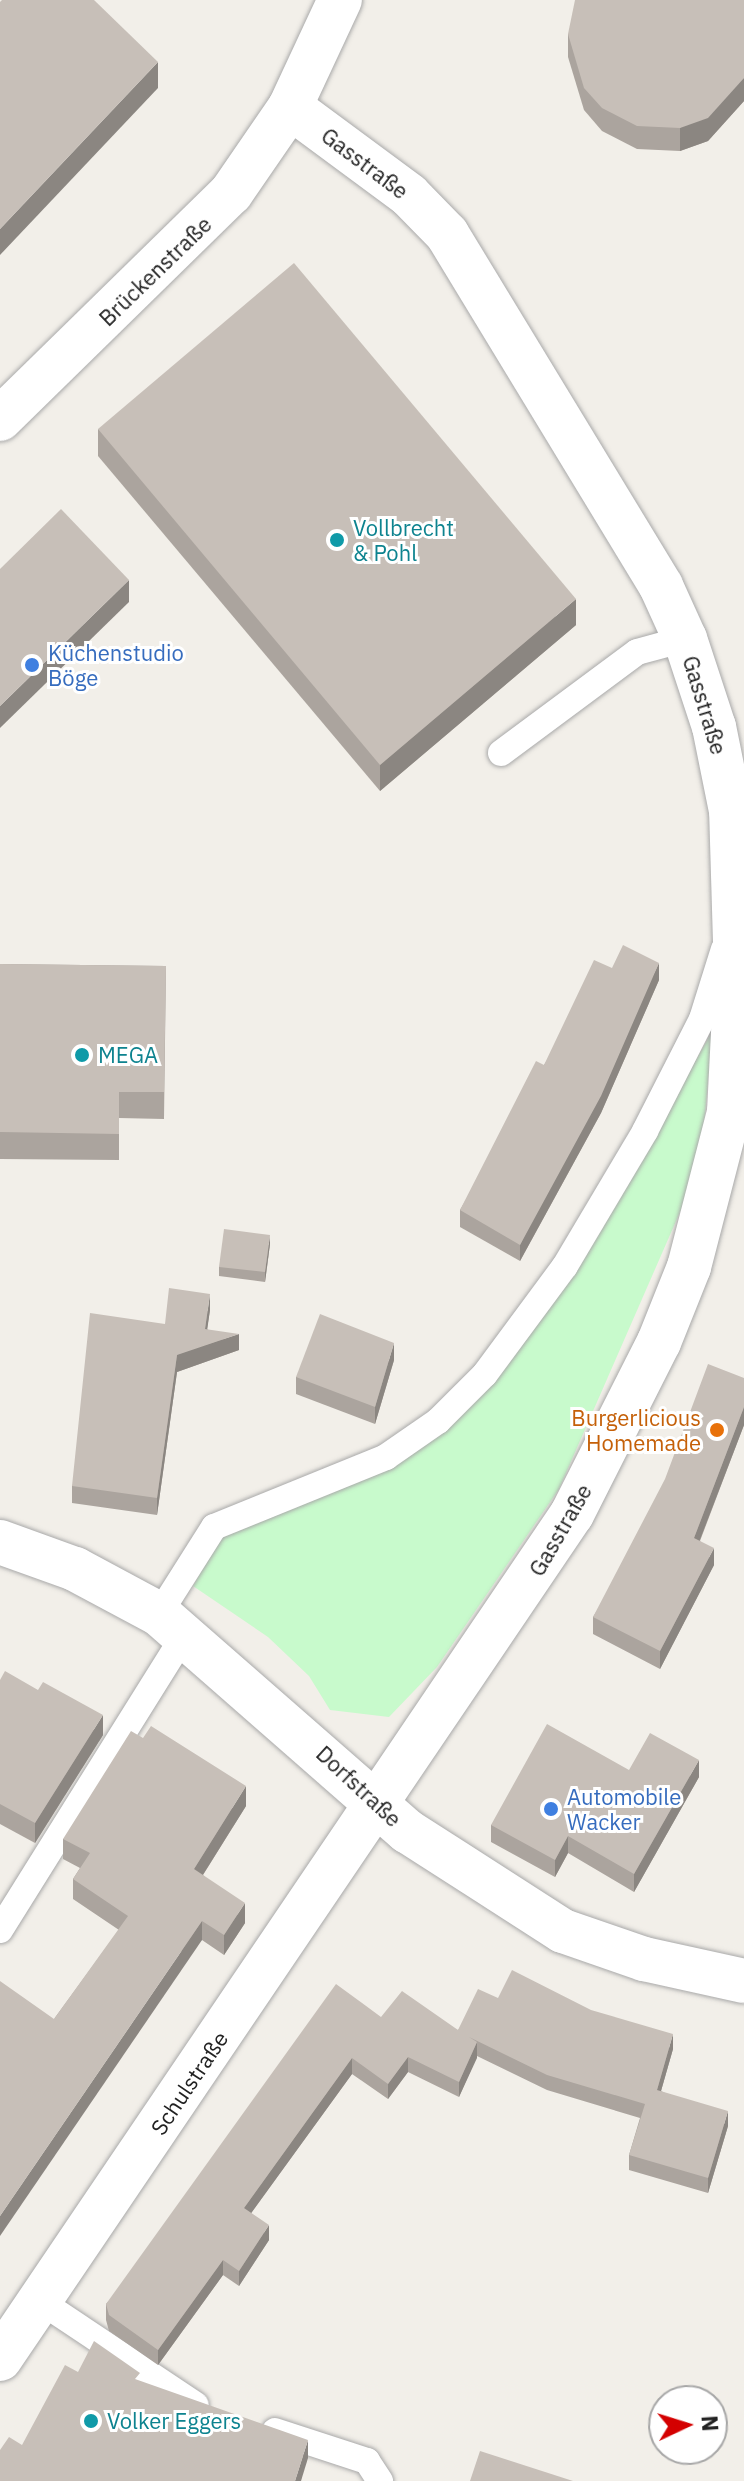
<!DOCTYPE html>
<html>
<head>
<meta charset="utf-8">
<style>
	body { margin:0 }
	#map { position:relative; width:744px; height:2481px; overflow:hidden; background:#f2efe9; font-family:"IBM Plex Sans",sans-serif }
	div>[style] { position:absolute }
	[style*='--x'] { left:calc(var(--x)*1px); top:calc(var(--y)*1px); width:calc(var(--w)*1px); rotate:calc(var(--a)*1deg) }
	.park>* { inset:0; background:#c8facc }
	.roads { filter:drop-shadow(0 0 2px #a9a9a9) drop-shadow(0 0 2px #a9a9a9) }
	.service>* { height:26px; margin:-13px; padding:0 13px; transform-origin:13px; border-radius:13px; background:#fff }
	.minor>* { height:44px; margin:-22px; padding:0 22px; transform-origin:22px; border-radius:22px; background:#fff }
	.tertiary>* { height:44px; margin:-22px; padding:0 22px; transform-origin:22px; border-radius:22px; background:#fff }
	.wall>* { inset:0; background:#aba49e }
	.shaded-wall>* { inset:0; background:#8b8681 }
	.building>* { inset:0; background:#c7bfb8 }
	.dots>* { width:22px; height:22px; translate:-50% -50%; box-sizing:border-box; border:4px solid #fff; border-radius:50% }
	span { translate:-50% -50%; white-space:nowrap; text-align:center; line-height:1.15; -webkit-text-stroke:6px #fff; paint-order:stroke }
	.street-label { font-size:22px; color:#222 }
	.culture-label { font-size:22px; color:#0d838f }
	.left { translate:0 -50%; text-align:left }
	.shop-label { font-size:22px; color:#366cbe }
	.food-label { font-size:22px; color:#c56008 }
	.right { translate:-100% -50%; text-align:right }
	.north { position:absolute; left:648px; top:2385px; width:80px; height:80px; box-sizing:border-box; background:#fff; border:2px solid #a7a7a7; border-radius:50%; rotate:86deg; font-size:22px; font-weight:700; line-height:32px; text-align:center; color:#222 }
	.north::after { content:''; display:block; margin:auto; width:28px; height:36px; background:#d40000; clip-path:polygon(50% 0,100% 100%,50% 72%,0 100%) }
</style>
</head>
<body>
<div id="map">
	<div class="park">
		<i style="clip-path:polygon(713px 1030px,703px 1134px,687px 1196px,559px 1489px,437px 1667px,389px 1717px,330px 1710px,309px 1676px,268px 1637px,193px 1586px,212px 1552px,225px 1532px,434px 1435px,659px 1124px)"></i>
	</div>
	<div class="roads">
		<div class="service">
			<i style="--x:501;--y:753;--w:169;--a:-36.6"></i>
			<i style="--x:637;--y:652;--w:50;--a:-15.2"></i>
			<i style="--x:159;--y:1614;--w:103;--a:-57.7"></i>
			<i style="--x:214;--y:1527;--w:186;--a:-22.1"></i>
			<i style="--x:386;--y:1457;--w:63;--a:-34.7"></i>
			<i style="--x:438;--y:1421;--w:66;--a:-45"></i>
			<i style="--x:485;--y:1374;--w:134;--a:-53.5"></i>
			<i style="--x:565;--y:1266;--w:157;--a:-59.3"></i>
			<i style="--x:645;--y:1131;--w:126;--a:-63"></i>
			<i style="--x:702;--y:1019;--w:73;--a:-72.6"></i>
			<i style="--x:0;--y:1930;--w:351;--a:-58"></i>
			<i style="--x:40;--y:2301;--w:187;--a:33.7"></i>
			<i style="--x:275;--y:2431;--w:97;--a:18.1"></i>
			<i style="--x:367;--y:2461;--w:24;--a:57"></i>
		</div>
		<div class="minor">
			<i style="--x:0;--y:1542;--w:80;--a:19.8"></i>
			<i style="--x:75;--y:1569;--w:95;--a:28.2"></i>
			<i style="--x:159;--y:1614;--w:330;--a:41.2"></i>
			<i style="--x:407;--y:1831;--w:185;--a:32.7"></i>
			<i style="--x:563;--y:1931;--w:86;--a:19.1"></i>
			<i style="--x:644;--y:1959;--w:102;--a:12.4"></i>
			<i style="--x:0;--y:2359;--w:1020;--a:-55.91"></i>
			<i style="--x:572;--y:1514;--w:193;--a:-63.2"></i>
			<i style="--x:659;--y:1342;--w:81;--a:-68.2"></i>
			<i style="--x:689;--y:1267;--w:160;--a:-75.5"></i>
			<i style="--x:729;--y:1112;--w:136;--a:-87.1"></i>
			<i style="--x:736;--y:976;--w:165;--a:-91.7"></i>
			<i style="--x:731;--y:811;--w:86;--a:-101.4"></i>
			<i style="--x:714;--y:727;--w:93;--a:-108.2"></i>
			<i style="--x:685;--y:639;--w:58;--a:-114.4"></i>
			<i style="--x:661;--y:586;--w:412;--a:-121.3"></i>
			<i style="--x:447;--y:234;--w:54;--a:-134.3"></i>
			<i style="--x:409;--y:195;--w:148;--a:-143.5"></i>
		</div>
		<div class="tertiary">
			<i style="--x:0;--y:419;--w:323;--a:-44.4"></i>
			<i style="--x:231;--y:193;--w:104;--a:-55.5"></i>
			<i style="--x:290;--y:107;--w:118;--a:-65"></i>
		</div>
	</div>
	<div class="wall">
		<i style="clip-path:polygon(744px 0,744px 101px,708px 141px,680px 151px,637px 149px,602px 131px,584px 110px,568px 57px,568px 34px)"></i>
		<i style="clip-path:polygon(98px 429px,576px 625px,380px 791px,98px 456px)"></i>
		<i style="clip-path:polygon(0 964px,166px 966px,164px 1119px,119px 1118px,119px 1160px,0 1159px)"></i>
		<i style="clip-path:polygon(612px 968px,659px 980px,601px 1113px,520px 1261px,460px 1227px,460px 1210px,544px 1065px)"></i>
		<i style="clip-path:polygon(270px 1244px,265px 1282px,219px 1276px,219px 1267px)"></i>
		<i style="clip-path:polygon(210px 1310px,207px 1329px,239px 1350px,177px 1372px,157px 1515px,72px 1503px,72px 1486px,165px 1324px)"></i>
		<i style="clip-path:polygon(394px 1360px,375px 1424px,296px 1394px,296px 1377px)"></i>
		<i style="clip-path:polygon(744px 1378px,744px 1425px,700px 1541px,714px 1565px,660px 1669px,593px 1634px,593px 1617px)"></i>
		<i style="clip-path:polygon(0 1680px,103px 1735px,35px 1843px,0 1824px)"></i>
		<i style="clip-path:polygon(629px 1770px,699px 1777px,634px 1892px,568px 1853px,555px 1877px,491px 1842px,491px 1825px)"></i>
		<i style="clip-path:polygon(246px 1806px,203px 1875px,245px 1923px,224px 1955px,202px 1940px,54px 2019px,119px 1930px,73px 1899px,73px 1879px,80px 1868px,63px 1859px,63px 1839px)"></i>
		<i style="clip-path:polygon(498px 1998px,673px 2049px,661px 2091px,728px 2126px,708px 2193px,629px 2170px,629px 2155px,640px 2118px,547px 2090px,477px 2056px,459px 2097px,408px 2072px,388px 2099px,352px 2074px,251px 2213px,269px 2240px,239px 2286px,223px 2275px,158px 2365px,109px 2331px,106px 2320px,106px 2304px,381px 2017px,458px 2030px)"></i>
	</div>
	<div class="shaded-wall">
		<i style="clip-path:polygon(158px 62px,158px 88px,0 255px,0 229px)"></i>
		<i style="clip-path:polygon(744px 78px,744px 101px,708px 141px,680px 151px,680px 128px)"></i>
		<i style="clip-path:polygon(129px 580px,129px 602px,0 728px,0 706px)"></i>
		<i style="clip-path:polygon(576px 599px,576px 625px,380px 791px,380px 765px)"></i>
		<i style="clip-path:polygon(659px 963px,659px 980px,601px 1113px,520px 1261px,520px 1245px)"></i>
		<i style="clip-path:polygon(270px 1235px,270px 1244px,265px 1282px,265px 1272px)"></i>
		<i style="clip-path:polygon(210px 1294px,210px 1310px,205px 1345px,239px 1334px,239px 1350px,177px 1372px,157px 1515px,157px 1498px,177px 1355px,205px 1329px)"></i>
		<i style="clip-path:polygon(394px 1343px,394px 1360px,375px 1424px,375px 1407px)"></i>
		<i style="clip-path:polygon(744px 1407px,744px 1425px,694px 1555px,694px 1538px)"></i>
		<i style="clip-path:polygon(714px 1548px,714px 1565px,660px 1669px,660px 1651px)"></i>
		<i style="clip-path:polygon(103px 1715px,103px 1735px,35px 1843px,35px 1823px)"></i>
		<i style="clip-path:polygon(699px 1760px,699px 1777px,634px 1892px,634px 1874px)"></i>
		<i style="clip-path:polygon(246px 1786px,246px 1806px,194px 1889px,194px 1869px)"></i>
		<i style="clip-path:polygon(568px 1836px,568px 1853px,555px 1877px,555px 1860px)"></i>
		<i style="clip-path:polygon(245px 1903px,245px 1923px,224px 1955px,224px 1935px)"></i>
		<i style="clip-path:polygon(202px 1921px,202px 1940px,0 2236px,0 2216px)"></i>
		<i style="clip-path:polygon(673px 2034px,673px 2049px,657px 2105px,657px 2090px)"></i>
		<i style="clip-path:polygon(477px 2042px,477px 2058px,459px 2097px,459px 2082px)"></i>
		<i style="clip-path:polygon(408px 2057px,408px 2072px,388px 2099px,388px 2084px)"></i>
		<i style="clip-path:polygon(352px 2058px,352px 2074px,244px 2223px,244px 2208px)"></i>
		<i style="clip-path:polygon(728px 2111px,728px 2126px,708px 2193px,708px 2178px)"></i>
		<i style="clip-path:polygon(269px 2225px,269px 2240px,239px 2286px,239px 2271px)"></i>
		<i style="clip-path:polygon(223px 2260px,223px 2275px,158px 2365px,158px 2350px)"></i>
		<i style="clip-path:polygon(308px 2440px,308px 2458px,301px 2481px,295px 2481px)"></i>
	</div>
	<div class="building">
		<i style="clip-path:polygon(2px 0,94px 0,158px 62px,0 229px,0 2px)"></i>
		<i style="clip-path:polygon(575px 0,744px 0,744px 78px,708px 118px,680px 128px,637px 126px,602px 108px,584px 88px,568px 34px)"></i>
		<i style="clip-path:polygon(294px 263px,576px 599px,380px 765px,98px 429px)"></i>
		<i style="clip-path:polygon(61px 509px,129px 580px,0 706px,0 569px)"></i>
		<i style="clip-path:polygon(623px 945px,659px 963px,601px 1096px,520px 1245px,460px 1210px,536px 1061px,544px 1065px,594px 960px,612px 968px)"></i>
		<i style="clip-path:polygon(0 964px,166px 966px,164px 1092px,119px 1092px,119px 1134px,0 1132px)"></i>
		<i style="clip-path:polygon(224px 1229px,270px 1235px,265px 1272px,219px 1267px)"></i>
		<i style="clip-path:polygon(169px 1288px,210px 1294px,205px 1329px,239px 1334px,177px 1355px,157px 1498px,72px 1486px,90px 1313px,165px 1324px)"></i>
		<i style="clip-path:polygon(320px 1314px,394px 1343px,375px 1407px,296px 1377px)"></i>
		<i style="clip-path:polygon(708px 1364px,744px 1378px,744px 1407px,694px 1538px,714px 1548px,660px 1651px,593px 1617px,665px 1479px)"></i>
		<i style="clip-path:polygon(5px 1671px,38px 1690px,43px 1682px,103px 1715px,35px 1823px,0 1804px,0 1680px)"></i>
		<i style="clip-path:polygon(547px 1724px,629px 1770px,650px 1733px,699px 1760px,634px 1874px,568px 1836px,555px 1860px,491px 1825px)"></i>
		<i style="clip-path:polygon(151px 1726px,246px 1786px,194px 1869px,245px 1903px,224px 1935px,202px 1921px,0 2216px,0 1981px,54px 2019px,128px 1916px,73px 1879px,90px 1853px,63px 1839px,131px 1731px,143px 1738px)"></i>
		<i style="clip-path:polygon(512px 1970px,591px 2010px,673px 2034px,657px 2090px,728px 2111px,708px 2178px,629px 2155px,645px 2104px,547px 2075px,469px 2037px,477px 2042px,459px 2082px,408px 2057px,388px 2084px,352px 2058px,244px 2208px,269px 2225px,239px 2271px,223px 2260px,158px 2350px,109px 2315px,106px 2304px,336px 1984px,381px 2017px,402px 1991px,458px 2030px,478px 1989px,498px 1998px)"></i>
		<i style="clip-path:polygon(94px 2341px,140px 2373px,135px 2379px,308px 2440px,295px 2481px,0 2481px,0 2450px,9px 2437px,22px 2445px,65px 2365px,78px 2372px)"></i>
		<i style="clip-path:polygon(480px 2451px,573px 2481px,470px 2481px)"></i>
	</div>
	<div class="dots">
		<i style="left:337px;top:540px;background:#0f9aa8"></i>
		<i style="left:32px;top:665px;background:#3f7fe0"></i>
		<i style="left:82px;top:1055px;background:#0f9aa8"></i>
		<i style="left:717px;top:1430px;background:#e8710a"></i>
		<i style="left:551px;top:1809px;background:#3f7fe0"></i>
		<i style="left:91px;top:2421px;background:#0f9aa8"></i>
	</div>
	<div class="street-label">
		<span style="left:365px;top:163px;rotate:37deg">Gasstraße</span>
		<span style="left:155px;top:271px;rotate:-44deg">Brückenstraße</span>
		<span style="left:705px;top:705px;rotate:73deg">Gasstraße</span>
		<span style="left:560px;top:1530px;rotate:-60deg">Gasstraße</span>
		<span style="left:359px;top:1786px;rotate:43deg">Dorfstraße</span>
		<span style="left:189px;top:2083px;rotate:-56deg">Schulstraße</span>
	</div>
	<div class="culture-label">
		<span class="left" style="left:353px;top:540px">Vollbrecht<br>&amp; Pohl</span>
		<span class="left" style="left:98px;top:1055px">MEGA</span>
		<span class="left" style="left:107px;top:2421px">Volker Eggers</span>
	</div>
	<div class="shop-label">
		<span class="left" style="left:48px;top:665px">Küchenstudio<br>Böge</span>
		<span class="left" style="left:567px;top:1809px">Automobile<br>Wacker</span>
	</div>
	<div class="food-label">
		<span class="right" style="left:701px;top:1430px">Burgerlicious<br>Homemade</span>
	</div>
	<div class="north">N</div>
</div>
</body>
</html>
